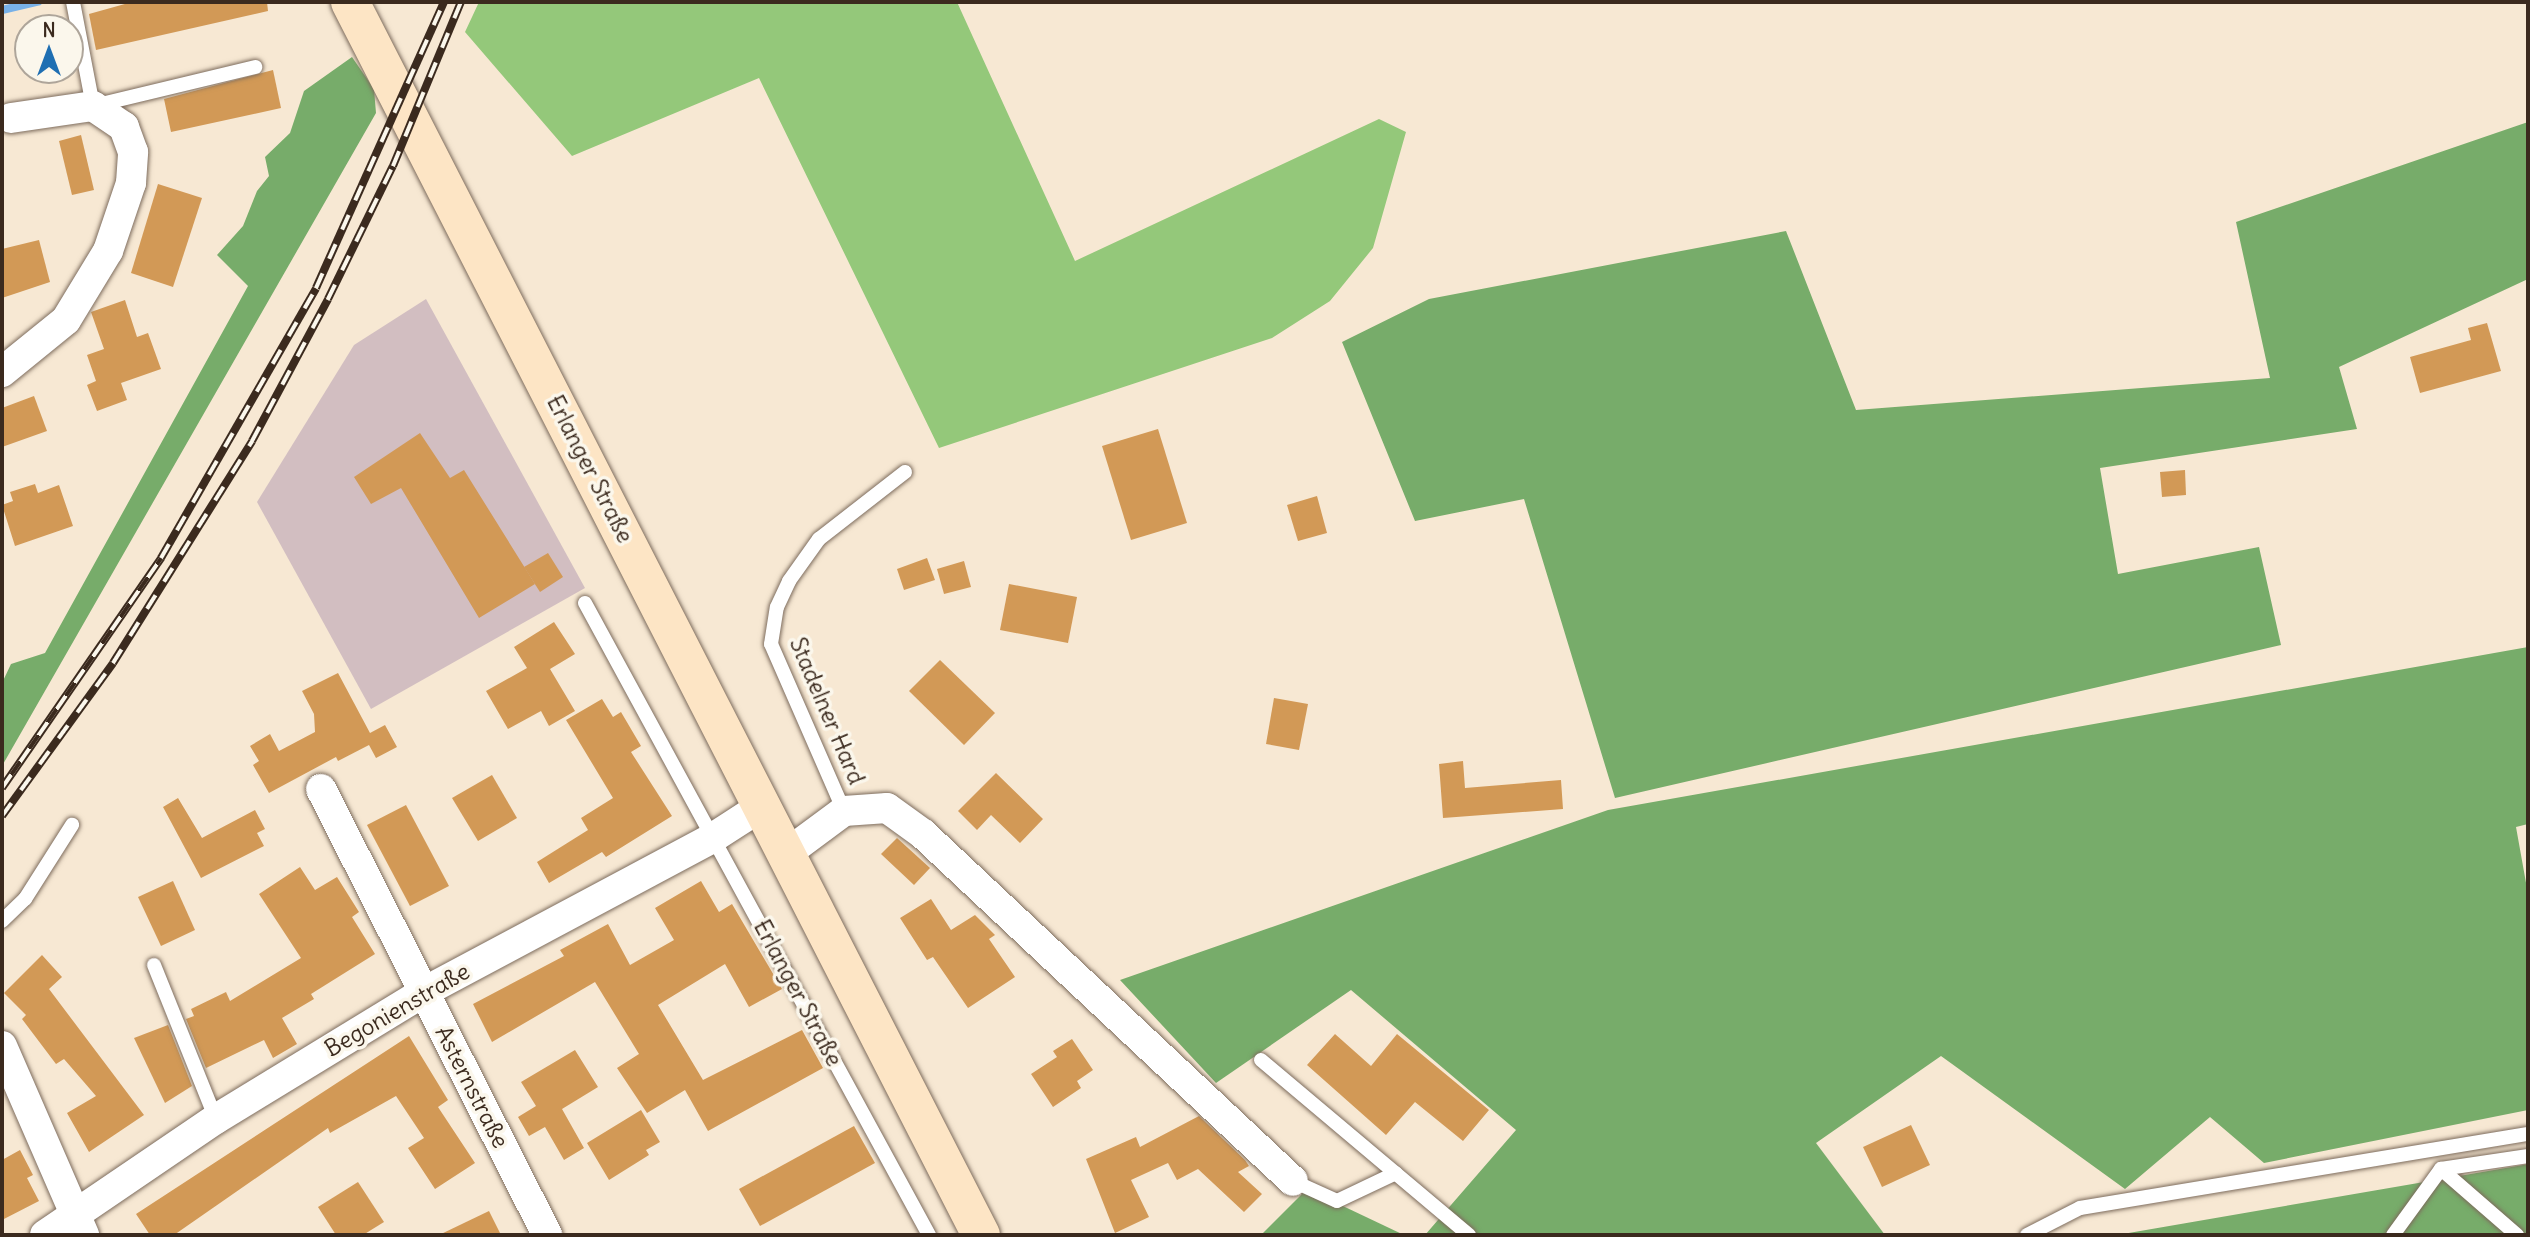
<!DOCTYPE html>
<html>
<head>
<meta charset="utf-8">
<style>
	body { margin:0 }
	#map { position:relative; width:2530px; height:1237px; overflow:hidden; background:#f7e8d3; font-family:Delius,sans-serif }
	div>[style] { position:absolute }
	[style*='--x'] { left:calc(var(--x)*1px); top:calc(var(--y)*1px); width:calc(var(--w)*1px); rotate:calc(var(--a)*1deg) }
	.industrial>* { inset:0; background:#d2bec1 }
	.green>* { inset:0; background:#94c87a }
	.forest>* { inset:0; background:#77ac6a }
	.stream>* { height:8px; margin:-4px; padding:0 4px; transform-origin:4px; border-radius:4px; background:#78b1e8 }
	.building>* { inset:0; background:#d29956 }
	.roads { filter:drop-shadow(0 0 2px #7d6c5d) drop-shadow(0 0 2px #7d6c5d) }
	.service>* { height:14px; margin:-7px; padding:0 7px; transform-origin:7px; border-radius:7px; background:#fff }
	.minor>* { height:30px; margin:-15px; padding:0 15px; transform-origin:15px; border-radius:15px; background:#fff }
	.secondary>* { height:38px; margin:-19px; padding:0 19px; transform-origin:19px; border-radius:19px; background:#fde5c5 }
	.rail>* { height:8px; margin-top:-4px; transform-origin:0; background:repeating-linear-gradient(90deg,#fbf7ec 0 16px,#3b2a1e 0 32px); box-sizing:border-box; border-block:2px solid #3b2a1e }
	span { translate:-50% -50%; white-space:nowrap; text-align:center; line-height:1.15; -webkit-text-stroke:7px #fbf7ec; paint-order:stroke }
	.street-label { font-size:23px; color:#3b2a1e }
	.frame { position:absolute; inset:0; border:4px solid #3b2a1e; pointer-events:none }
	.north { position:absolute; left:14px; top:14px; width:70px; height:70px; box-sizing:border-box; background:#fbf7ec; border:2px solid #aea59a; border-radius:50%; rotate:0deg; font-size:19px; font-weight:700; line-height:28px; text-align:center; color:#3b2a1e }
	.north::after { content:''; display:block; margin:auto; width:24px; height:32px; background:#1f6fb2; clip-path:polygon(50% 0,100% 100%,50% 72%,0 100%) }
</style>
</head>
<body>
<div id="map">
	<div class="industrial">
		<i style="clip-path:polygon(426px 299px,585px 588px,371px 709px,257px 502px,354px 345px)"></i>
	</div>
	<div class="green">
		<i style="clip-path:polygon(479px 2px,957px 2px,1075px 261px,1379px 119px,1406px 132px,1373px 248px,1330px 301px,1272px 338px,939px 448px,759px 78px,572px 156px,465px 32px)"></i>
	</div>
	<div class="forest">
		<i style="clip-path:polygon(352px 57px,374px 89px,376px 113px,2px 766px,2px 683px,11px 664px,45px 653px,248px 286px,217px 255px,243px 226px,257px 191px,269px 176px,265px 157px,290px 133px,304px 91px)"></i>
		<i style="clip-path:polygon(2528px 122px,2528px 279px,2339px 367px,2357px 429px,2100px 468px,2118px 574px,2259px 547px,2281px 645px,1615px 798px,1524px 499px,1415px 521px,1342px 342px,1429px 299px,1786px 231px,1856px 410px,2270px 378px,2236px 222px)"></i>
		<i style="clip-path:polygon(2528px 647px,2528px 824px,2516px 827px,2528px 894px,2528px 1110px,2264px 1163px,2210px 1117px,2125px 1189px,1941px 1056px,1816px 1143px,1885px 1235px,1425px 1235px,1516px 1130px,1351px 990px,1216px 1083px,1120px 980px,1608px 810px)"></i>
		<i style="clip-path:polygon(2528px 1164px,2528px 1235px,2117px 1235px,2523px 1165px)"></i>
		<i style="clip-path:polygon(1307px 1189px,1404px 1235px,1261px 1235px)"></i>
	</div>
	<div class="stream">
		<i style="--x:2;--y:10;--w:37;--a:-13"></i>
	</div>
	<div class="building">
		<i style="clip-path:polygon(132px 2px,267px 2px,268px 11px,96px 50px,89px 14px)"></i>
		<i style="clip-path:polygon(273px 70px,281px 108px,171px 132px,164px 99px)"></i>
		<i style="clip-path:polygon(81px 135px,94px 190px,72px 195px,59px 141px)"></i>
		<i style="clip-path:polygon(158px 184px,202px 198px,173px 287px,131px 273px)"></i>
		<i style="clip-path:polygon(39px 240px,50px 282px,2px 298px,2px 249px)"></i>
		<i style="clip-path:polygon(125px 300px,137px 337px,148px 333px,161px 369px,121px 383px,127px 400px,97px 411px,87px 385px,96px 381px,87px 355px,104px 349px,91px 312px)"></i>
		<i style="clip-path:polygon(2487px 323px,2501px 371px,2420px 393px,2410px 357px,2471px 340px,2468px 328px)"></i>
		<i style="clip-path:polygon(34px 396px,47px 431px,2px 447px,2px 408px)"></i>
		<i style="clip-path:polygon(1158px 429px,1187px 523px,1131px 540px,1102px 446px)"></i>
		<i style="clip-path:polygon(420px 433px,450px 478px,464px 470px,535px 584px,479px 618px,401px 488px,371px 504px,354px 477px)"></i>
		<i style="clip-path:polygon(2185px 470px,2186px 495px,2162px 497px,2160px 472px)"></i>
		<i style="clip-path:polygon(35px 484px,38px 493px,59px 485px,73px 526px,15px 546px,2px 505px,13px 501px,10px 492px)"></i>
		<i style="clip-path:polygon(1317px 496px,1327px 533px,1298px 541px,1287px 505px)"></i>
		<i style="clip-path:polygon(548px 553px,563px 577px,540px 592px,524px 567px)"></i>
		<i style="clip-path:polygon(927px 558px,935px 580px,904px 590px,897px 569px)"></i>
		<i style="clip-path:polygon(964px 561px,971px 587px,944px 594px,937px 569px)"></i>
		<i style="clip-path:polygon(1009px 584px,1077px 597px,1068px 643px,1000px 630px)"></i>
		<i style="clip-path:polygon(554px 622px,575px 654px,550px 669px,575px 711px,549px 726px,541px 711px,508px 729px,486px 691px,527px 668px,514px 647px)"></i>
		<i style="clip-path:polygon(940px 660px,995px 713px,964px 745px,909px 691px)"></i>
		<i style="clip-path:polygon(338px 673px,370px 733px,385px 725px,397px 747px,376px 758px,369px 745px,338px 761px,336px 757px,269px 793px,253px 765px,259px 761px,250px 746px,270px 734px,279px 751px,315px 732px,314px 714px,302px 691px)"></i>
		<i style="clip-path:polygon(1274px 698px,1308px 704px,1299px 750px,1266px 744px)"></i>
		<i style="clip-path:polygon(602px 699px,613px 717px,621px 712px,641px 746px,631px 752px,672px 816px,606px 857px,602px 852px,549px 883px,537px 862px,588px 830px,581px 818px,613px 798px,566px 720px)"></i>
		<i style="clip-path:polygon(1463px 761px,1465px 788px,1561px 780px,1563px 809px,1443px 818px,1439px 764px)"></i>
		<i style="clip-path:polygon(996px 773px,1043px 819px,1020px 843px,991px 815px,977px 830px,958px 811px)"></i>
		<i style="clip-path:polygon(492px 775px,517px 818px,478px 841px,452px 798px)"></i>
		<i style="clip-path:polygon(178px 798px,202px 838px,255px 810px,265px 829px,257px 833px,264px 846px,201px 878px,163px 807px)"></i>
		<i style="clip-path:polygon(406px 805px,449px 886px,410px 906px,367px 825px)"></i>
		<i style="clip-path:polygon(897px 838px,930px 868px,914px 885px,881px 854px)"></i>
		<i style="clip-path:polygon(300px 867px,315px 890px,337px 877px,359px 912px,352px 917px,375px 954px,311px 994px,314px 999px,282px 1018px,297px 1044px,273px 1058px,264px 1040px,206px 1068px,186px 1019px,194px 1016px,191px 1009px,226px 992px,230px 1001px,301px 958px,259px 894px)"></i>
		<i style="clip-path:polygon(173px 881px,195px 930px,161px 946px,138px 897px)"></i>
		<i style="clip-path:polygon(701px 881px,719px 912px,732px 904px,782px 989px,749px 1007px,725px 964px,658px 1005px,703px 1080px,802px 1030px,823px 1068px,708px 1131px,685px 1090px,647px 1113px,617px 1068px,639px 1054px,595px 982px,492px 1042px,473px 1004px,564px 956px,560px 950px,608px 924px,630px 965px,674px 940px,655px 908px)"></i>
		<i style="clip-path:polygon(931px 899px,951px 930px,975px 915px,995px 935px,989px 939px,1015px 977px,968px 1008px,933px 957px,927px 960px,900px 918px)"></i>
		<i style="clip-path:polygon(42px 955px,62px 977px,49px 989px,144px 1115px,89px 1152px,67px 1113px,96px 1096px,64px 1059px,56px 1064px,22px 1019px,26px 1015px,4px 993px)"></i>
		<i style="clip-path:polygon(168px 1025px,192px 1086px,165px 1103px,134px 1038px)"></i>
		<i style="clip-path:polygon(1335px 1034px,1371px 1066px,1397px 1034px,1489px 1110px,1463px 1141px,1415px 1102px,1386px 1135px,1307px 1065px)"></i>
		<i style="clip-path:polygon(409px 1036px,448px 1100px,438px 1107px,475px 1163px,435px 1189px,408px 1148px,424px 1138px,396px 1096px,330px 1133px,328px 1128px,174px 1235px,150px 1235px,136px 1214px)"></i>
		<i style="clip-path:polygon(1072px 1039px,1093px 1070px,1077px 1081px,1081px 1088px,1053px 1107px,1031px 1074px,1057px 1057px,1053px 1051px)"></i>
		<i style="clip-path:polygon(575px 1050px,598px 1087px,562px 1109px,584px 1148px,564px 1160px,545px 1127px,529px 1136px,518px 1117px,536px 1106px,521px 1082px)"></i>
		<i style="clip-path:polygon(641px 1110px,660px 1142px,646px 1150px,649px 1155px,609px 1180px,587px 1143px)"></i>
		<i style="clip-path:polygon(1199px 1116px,1245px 1160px,1249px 1166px,1238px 1172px,1262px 1194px,1244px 1212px,1198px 1169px,1177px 1180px,1168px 1163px,1131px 1180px,1149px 1217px,1115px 1233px,1086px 1159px,1136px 1137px,1140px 1147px)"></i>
		<i style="clip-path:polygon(1911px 1125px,1930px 1165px,1882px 1187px,1863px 1147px)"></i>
		<i style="clip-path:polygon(854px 1126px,875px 1163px,760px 1226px,739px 1189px)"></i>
		<i style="clip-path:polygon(20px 1150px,33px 1175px,27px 1178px,39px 1201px,2px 1220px,2px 1160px)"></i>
		<i style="clip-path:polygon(358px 1182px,384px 1222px,363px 1235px,336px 1235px,318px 1207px)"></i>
		<i style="clip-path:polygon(489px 1211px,501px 1235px,439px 1235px)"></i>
	</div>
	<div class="roads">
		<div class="service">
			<i style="--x:73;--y:2;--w:106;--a:79.1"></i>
			<i style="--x:93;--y:106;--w:167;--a:-13.5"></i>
			<i style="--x:585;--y:603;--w:720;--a:61.44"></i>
			<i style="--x:844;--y:811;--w:182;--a:-113.6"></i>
			<i style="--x:771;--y:644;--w:37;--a:-81"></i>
			<i style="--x:777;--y:607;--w:29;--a:-65"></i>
			<i style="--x:789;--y:581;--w:52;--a:-54.5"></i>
			<i style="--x:819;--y:539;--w:109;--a:-37.9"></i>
			<i style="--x:2;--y:921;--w:32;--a:-44"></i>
			<i style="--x:25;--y:899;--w:88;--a:-57.6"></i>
			<i style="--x:154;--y:965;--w:166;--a:68.1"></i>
			<i style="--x:1261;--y:1060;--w:272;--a:40.1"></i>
			<i style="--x:2441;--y:1169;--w:88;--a:-8.5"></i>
			<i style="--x:1293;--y:1181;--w:48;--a:24.4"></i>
			<i style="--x:1337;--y:1201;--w:65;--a:-25.4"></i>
			<i style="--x:2027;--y:1235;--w:59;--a:-27"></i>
			<i style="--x:2080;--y:1208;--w:454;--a:-9.4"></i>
			<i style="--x:2393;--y:1235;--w:82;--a:-54"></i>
			<i style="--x:2441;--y:1169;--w:101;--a:41"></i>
		</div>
		<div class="minor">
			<i style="--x:2;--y:372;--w:82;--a:-39.1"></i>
			<i style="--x:66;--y:320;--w:81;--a:-58.7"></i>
			<i style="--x:108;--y:251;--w:72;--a:-71.3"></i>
			<i style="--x:131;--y:183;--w:31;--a:-86"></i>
			<i style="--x:133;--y:152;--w:27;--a:-110"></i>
			<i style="--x:124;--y:127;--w:37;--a:-146"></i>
			<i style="--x:93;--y:106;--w:83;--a:171.7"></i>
			<i style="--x:321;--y:789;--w:500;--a:63.1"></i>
			<i style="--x:786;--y:854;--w:72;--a:-36.6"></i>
			<i style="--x:844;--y:811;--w:43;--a:-4"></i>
			<i style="--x:887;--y:808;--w:44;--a:35.8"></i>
			<i style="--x:923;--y:834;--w:507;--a:43.16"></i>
			<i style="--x:2;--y:1046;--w:206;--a:66.5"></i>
			<i style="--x:45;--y:1235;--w:207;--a:-34.2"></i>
			<i style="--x:216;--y:1119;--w:244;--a:-31.4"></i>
			<i style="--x:424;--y:992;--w:329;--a:-28.1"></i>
			<i style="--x:714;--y:837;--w:57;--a:-32.9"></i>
		</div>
		<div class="secondary">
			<i style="--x:350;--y:2;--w:1385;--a:62.9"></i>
		</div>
	</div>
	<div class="rail">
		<i style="--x:2;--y:788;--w:280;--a:-55.3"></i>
		<i style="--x:161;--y:558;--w:311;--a:-60.1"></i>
		<i style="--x:316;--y:288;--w:313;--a:-65.9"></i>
		<i style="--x:2;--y:816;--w:189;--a:-54"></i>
		<i style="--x:113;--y:663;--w:262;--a:-57.9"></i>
		<i style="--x:252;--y:441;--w:161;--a:-61.8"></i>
		<i style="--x:328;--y:299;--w:148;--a:-64"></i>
		<i style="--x:393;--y:166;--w:178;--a:-67.5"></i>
	</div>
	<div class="street-label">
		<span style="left:590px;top:469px;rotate:63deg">Erlanger Straße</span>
		<span style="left:827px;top:711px;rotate:67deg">Stadelner Hard</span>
		<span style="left:798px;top:993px;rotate:62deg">Erlanger Straße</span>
		<span style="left:397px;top:1010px;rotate:-30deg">Begonienstraße</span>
		<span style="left:472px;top:1087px;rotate:63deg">Asternstraße</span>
	</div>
	<div class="frame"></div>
	<div class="north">N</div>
</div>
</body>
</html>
